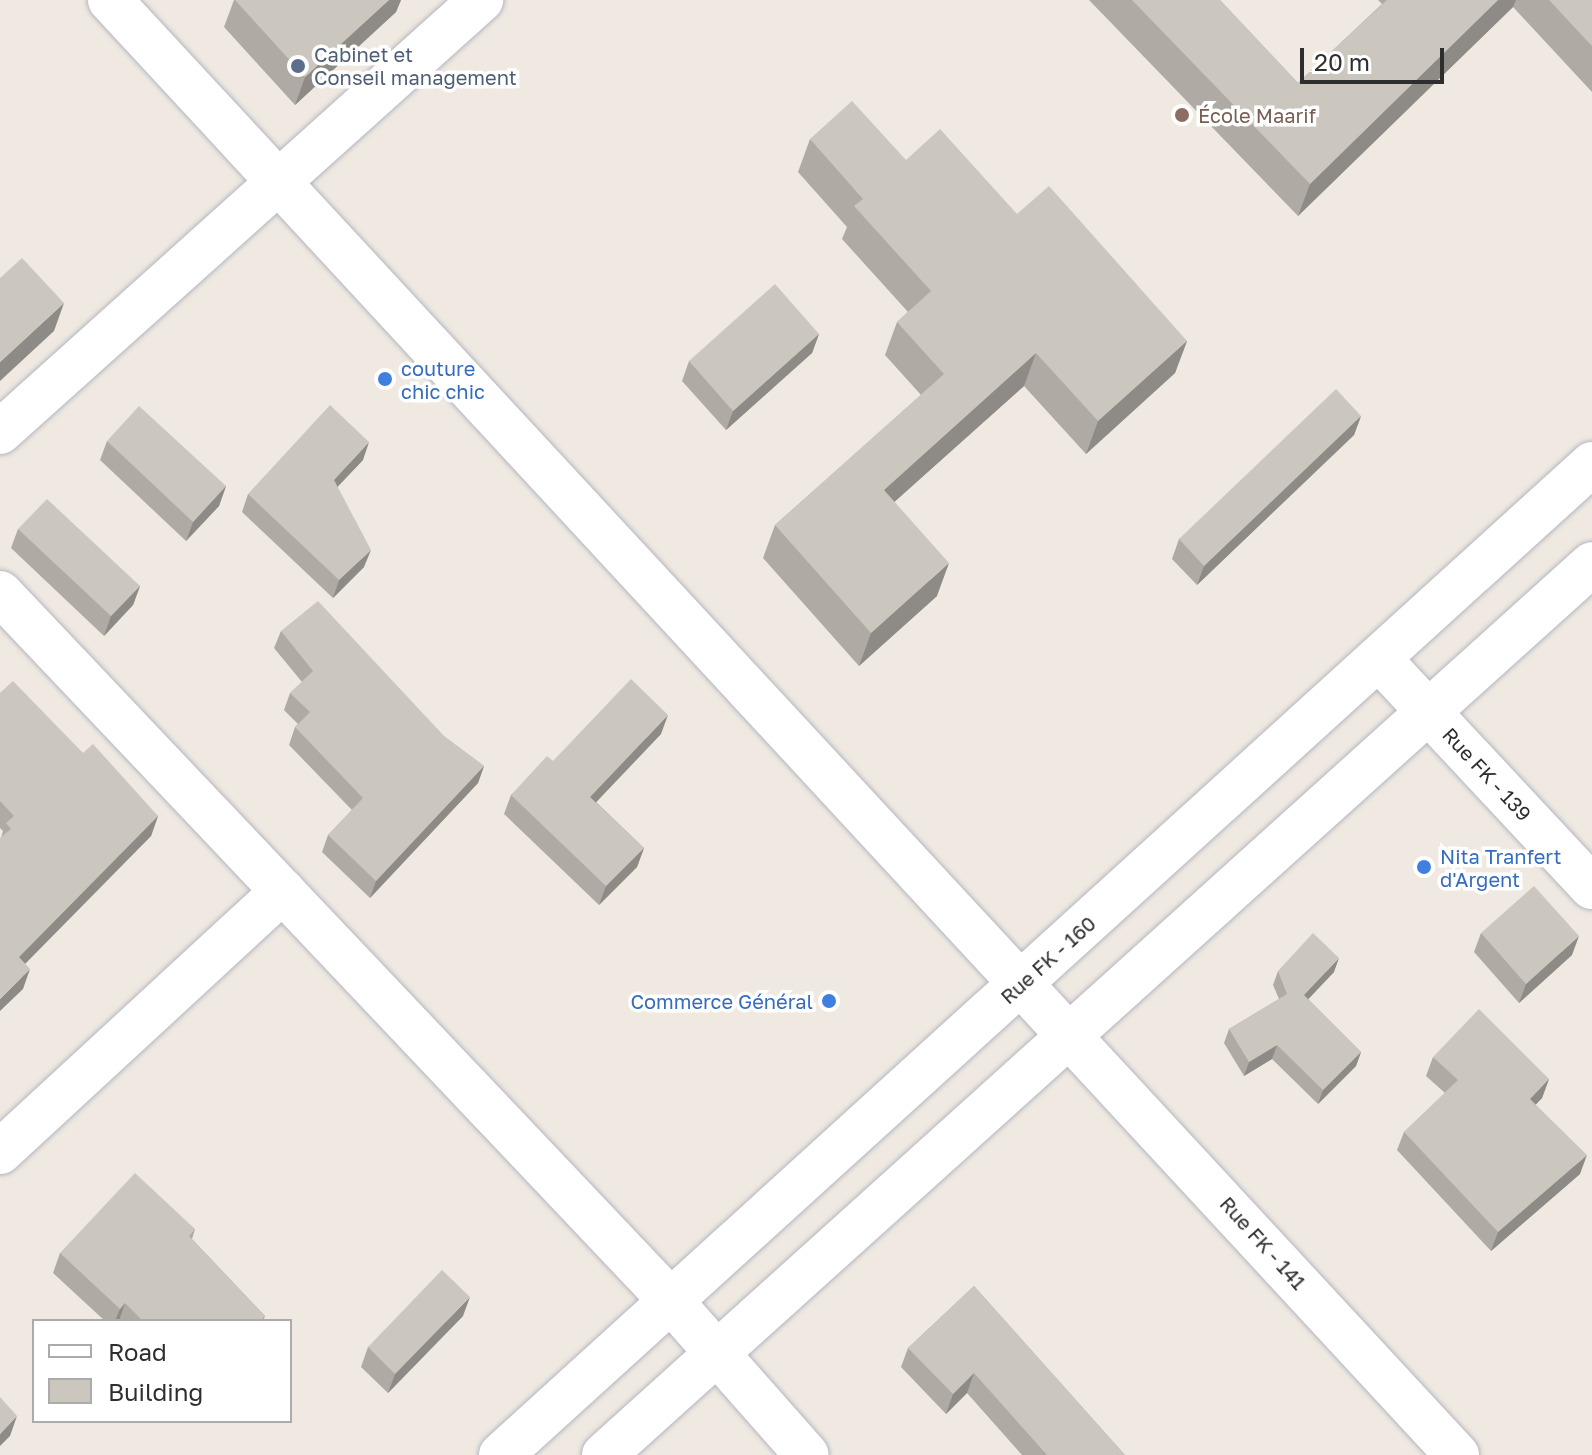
<!DOCTYPE html>
<html>
<head>
<meta charset="utf-8">
<style>
	body { margin:0 }
	#map { position:relative; width:1592px; height:1455px; overflow:hidden; background:#efe9e1; font-family:"Golos Text",sans-serif }
	div>[style] { position:absolute }
	[style*='--x'] { left:calc(var(--x)*1px); top:calc(var(--y)*1px); width:calc(var(--w)*1px); rotate:calc(var(--a)*1deg) }
	.roads { filter:drop-shadow(0 0 2px #b4b7c1) drop-shadow(0 0 2px #b4b7c1) }
	.minor>* { height:44px; margin:-22px; padding:0 22px; transform-origin:22px; border-radius:22px; background:#fff }
	.secondary>* { height:44px; margin:-22px; padding:0 22px; transform-origin:22px; border-radius:22px; background:#fff }
	.wall>* { inset:0; background:#afaba4 }
	.shaded-wall>* { inset:0; background:#8e8b86 }
	.building>* { inset:0; background:#cbc7bf }
	.dots>* { width:22px; height:22px; translate:-50% -50%; box-sizing:border-box; border:4px solid #fff; border-radius:50% }
	span { translate:-50% -50%; white-space:nowrap; text-align:center; line-height:1.15; -webkit-text-stroke:7px #fff; paint-order:stroke }
	.service-label { font-size:20px; color:#4e5e75 }
	.left { translate:0 -50%; text-align:left }
	.education-label { font-size:20px; color:#785e54 }
	.shop-label { font-size:20px; color:#366cbe }
	.right { translate:-100% -50%; text-align:right }
	.street-label { font-size:20px; color:#2e2e2e }
	.legend { position:absolute; left:32px; top:1319px; width:260px; height:104px; box-sizing:border-box; background:#fff; border:2px solid #ababab; margin:0; padding:10px 14px; list-style:none; font-size:24px; color:#2e2e2e }
	.legend li { display:flex; align-items:center; gap:16px; height:40px }
	.legend b { width:40px; border:2px solid #ababab }
	.scale { position:absolute; left:1300px; top:48px; width:144px; height:36px; box-sizing:border-box; border:4px solid #2e2e2e; border-top:0; padding-left:10px; font-size:24px; line-height:28px; white-space:nowrap; color:#2e2e2e; -webkit-text-stroke:6px #fff; paint-order:stroke }
</style>
</head>
<body>
<div id="map">
	<div class="roads">
		<div class="minor">
			<i style="--x:110;--y:0;--w:1983;--a:47.21"></i>
			<i style="--x:0;--y:432;--w:647;--a:-41.93"></i>
			<i style="--x:0;--y:593;--w:975;--a:46.54"></i>
			<i style="--x:671;--y:1301;--w:205;--a:48.6"></i>
			<i style="--x:1381;--y:661;--w:309;--a:47"></i>
			<i style="--x:0;--y:1152;--w:385;--a:-42.7"></i>
		</div>
		<div class="secondary">
			<i style="--x:501;--y:1455;--w:1474;--a:-42.25"></i>
			<i style="--x:604;--y:1455;--w:1330;--a:-42.04"></i>
		</div>
	</div>
	<div class="wall">
		<i style="clip-path:polygon(234px 0,401px 0,396px 12px,295px 105px,224px 27px)"></i>
		<i style="clip-path:polygon(1089px 0,1220px 0,1298px 83px,1382px 4px,1378px 0,1592px 0,1592px 92px,1513px 7px,1298px 216px)"></i>
		<i style="clip-path:polygon(810px 139px,906px 160px,1017px 214px,1187px 341px,1175px 373px,1086px 454px,1024px 386px,894px 502px,937px 596px,859px 666px,763px 558px,775px 525px,921px 395px,885px 355px,897px 322px,908px 312px,842px 239px,847px 227px,798px 172px)"></i>
		<i style="clip-path:polygon(819px 334px,812px 353px,726px 430px,682px 381px,689px 361px)"></i>
		<i style="clip-path:polygon(1361px 416px,1354px 435px,1197px 585px,1172px 559px,1179px 539px)"></i>
		<i style="clip-path:polygon(107px 441px,226px 486px,219px 506px,186px 541px,100px 460px)"></i>
		<i style="clip-path:polygon(363px 460px,337px 487px,364px 567px,333px 598px,242px 512px,248px 494px)"></i>
		<i style="clip-path:polygon(18px 529px,140px 586px,133px 605px,104px 636px,11px 548px)"></i>
		<i style="clip-path:polygon(281px 631px,445px 737px,484px 766px,478px 783px,370px 898px,322px 852px,328px 835px,352px 810px,289px 745px,295px 727px,298px 724px,284px 710px,290px 693px,302px 682px,274px 648px)"></i>
		<i style="clip-path:polygon(0 693px,83px 753px,158px 816px,151px 836px,25px 964px,23px 989px,1px 838px,3px 831px,0 828px)"></i>
		<i style="clip-path:polygon(661px 734px,596px 802px,644px 848px,637px 867px,599px 905px,504px 814px,511px 795px,553px 761px)"></i>
		<i style="clip-path:polygon(1481px 933px,1572px 955px,1519px 1003px,1474px 952px)"></i>
		<i style="clip-path:polygon(1278px 971px,1334px 972px,1308px 999px,1361px 1052px,1356px 1066px,1318px 1104px,1272px 1059px,1244px 1076px,1224px 1043px,1229px 1029px,1279px 999px,1273px 985px)"></i>
		<i style="clip-path:polygon(1433px 1057px,1549px 1079px,1542px 1098px,1535px 1105px,1580px 1174px,1491px 1251px,1397px 1150px,1404px 1132px,1445px 1093px,1426px 1076px)"></i>
		<i style="clip-path:polygon(195px 1229px,192px 1239px,265px 1316px,263px 1321px,105px 1321px,53px 1273px,60px 1253px)"></i>
		<i style="clip-path:polygon(974px 1286px,1125px 1455px,1022px 1455px,967px 1393px,946px 1414px,901px 1367px,908px 1348px)"></i>
		<i style="clip-path:polygon(463px 1316px,388px 1393px,361px 1367px,368px 1347px)"></i>
	</div>
	<div class="shaded-wall">
		<i style="clip-path:polygon(389px 0,401px 0,396px 12px,295px 105px,305px 77px)"></i>
		<i style="clip-path:polygon(1498px 0,1516px 0,1513px 7px,1298px 216px,1310px 184px)"></i>
		<i style="clip-path:polygon(64px 303px,54px 331px,0 381px,0 362px)"></i>
		<i style="clip-path:polygon(819px 334px,812px 353px,726px 430px,733px 411px)"></i>
		<i style="clip-path:polygon(1187px 341px,1175px 373px,1086px 454px,1098px 421px)"></i>
		<i style="clip-path:polygon(1036px 353px,1024px 386px,872px 522px,884px 490px)"></i>
		<i style="clip-path:polygon(1361px 416px,1354px 435px,1197px 585px,1204px 566px)"></i>
		<i style="clip-path:polygon(369px 442px,363px 460px,327px 498px,334px 480px)"></i>
		<i style="clip-path:polygon(226px 486px,219px 506px,186px 541px,193px 522px)"></i>
		<i style="clip-path:polygon(371px 550px,364px 567px,333px 598px,339px 580px)"></i>
		<i style="clip-path:polygon(949px 563px,937px 596px,859px 666px,871px 633px)"></i>
		<i style="clip-path:polygon(140px 586px,133px 605px,104px 636px,111px 616px)"></i>
		<i style="clip-path:polygon(668px 715px,661px 734px,583px 816px,590px 797px)"></i>
		<i style="clip-path:polygon(484px 766px,478px 783px,370px 898px,376px 881px)"></i>
		<i style="clip-path:polygon(158px 816px,151px 836px,12px 977px,19px 957px)"></i>
		<i style="clip-path:polygon(644px 848px,637px 867px,599px 905px,606px 886px)"></i>
		<i style="clip-path:polygon(1579px 936px,1572px 955px,1519px 1003px,1526px 984px)"></i>
		<i style="clip-path:polygon(1339px 958px,1334px 972px,1299px 1009px,1304px 995px)"></i>
		<i style="clip-path:polygon(30px 969px,23px 989px,0 1011px,0 999px)"></i>
		<i style="clip-path:polygon(1277px 1045px,1272px 1059px,1244px 1076px,1249px 1062px)"></i>
		<i style="clip-path:polygon(1361px 1052px,1356px 1066px,1318px 1104px,1323px 1090px)"></i>
		<i style="clip-path:polygon(1549px 1079px,1542px 1098px,1523px 1118px,1530px 1099px)"></i>
		<i style="clip-path:polygon(1587px 1155px,1580px 1174px,1491px 1251px,1498px 1232px)"></i>
		<i style="clip-path:polygon(470px 1297px,463px 1316px,388px 1393px,395px 1374px)"></i>
		<i style="clip-path:polygon(125px 1303px,119px 1321px,115px 1321px,120px 1309px)"></i>
		<i style="clip-path:polygon(974px 1373px,967px 1393px,946px 1414px,953px 1394px)"></i>
		<i style="clip-path:polygon(17px 1416px,10px 1436px,0 1446px,0 1434px)"></i>
	</div>
	<div class="building">
		<i style="clip-path:polygon(235px 0,389px 0,305px 77px)"></i>
		<i style="clip-path:polygon(1132px 0,1220px 0,1298px 83px,1387px 0,1498px 0,1310px 184px)"></i>
		<i style="clip-path:polygon(1549px 0,1592px 0,1592px 46px)"></i>
		<i style="clip-path:polygon(852px 101px,906px 160px,940px 129px,1017px 214px,1049px 186px,1187px 341px,1098px 421px,1036px 353px,884px 490px,949px 563px,871px 633px,775px 525px,944px 374px,897px 322px,931px 291px,854px 206px,863px 199px,810px 139px)"></i>
		<i style="clip-path:polygon(22px 258px,64px 303px,0 362px,0 278px)"></i>
		<i style="clip-path:polygon(775px 284px,819px 334px,733px 411px,689px 361px)"></i>
		<i style="clip-path:polygon(1336px 389px,1361px 416px,1204px 566px,1179px 539px)"></i>
		<i style="clip-path:polygon(330px 405px,369px 442px,334px 480px,371px 550px,339px 580px,248px 494px)"></i>
		<i style="clip-path:polygon(139px 406px,226px 486px,193px 522px,107px 441px)"></i>
		<i style="clip-path:polygon(47px 499px,140px 586px,111px 616px,18px 529px)"></i>
		<i style="clip-path:polygon(318px 601px,445px 737px,484px 766px,376px 881px,328px 835px,363px 798px,295px 727px,310px 712px,290px 693px,313px 671px,281px 631px)"></i>
		<i style="clip-path:polygon(631px 679px,668px 715px,590px 797px,644px 848px,606px 886px,511px 795px,547px 756px,553px 761px)"></i>
		<i style="clip-path:polygon(13px 681px,83px 753px,93px 744px,158px 816px,19px 957px,30px 969px,0 999px,0 838px,11px 829px,6px 823px,14px 816px,0 801px,0 693px)"></i>
		<i style="clip-path:polygon(1534px 886px,1579px 936px,1526px 984px,1481px 933px)"></i>
		<i style="clip-path:polygon(1313px 933px,1339px 958px,1304px 995px,1361px 1052px,1323px 1090px,1277px 1045px,1249px 1062px,1229px 1029px,1287px 994px,1278px 971px)"></i>
		<i style="clip-path:polygon(1479px 1009px,1549px 1079px,1530px 1099px,1587px 1155px,1498px 1232px,1404px 1132px,1458px 1080px,1433px 1057px)"></i>
		<i style="clip-path:polygon(135px 1173px,195px 1229px,189px 1236px,265px 1316px,260px 1321px,143px 1321px,125px 1303px,120px 1309px,60px 1253px)"></i>
		<i style="clip-path:polygon(442px 1270px,470px 1297px,395px 1374px,368px 1347px)"></i>
		<i style="clip-path:polygon(974px 1286px,1125px 1455px,1047px 1455px,974px 1373px,953px 1394px,908px 1348px)"></i>
		<i style="clip-path:polygon(0 1397px,17px 1416px,0 1434px)"></i>
	</div>
	<div class="dots">
		<i style="left:298px;top:66px;background:#5c6f8a"></i>
		<i style="left:1182px;top:115px;background:#8d6e63"></i>
		<i style="left:385px;top:379px;background:#3f7fe0"></i>
		<i style="left:1424px;top:867px;background:#3f7fe0"></i>
		<i style="left:829px;top:1001px;background:#3f7fe0"></i>
	</div>
	<div class="service-label">
		<span class="left" style="left:314px;top:66px">Cabinet et<br>Conseil management</span>
	</div>
	<div class="education-label">
		<span class="left" style="left:1198px;top:115px">École Maarif</span>
	</div>
	<div class="shop-label">
		<span class="left" style="left:401px;top:380px">couture<br>chic chic</span>
		<span class="left" style="left:1440px;top:868px">Nita Tranfert<br>d'Argent</span>
		<span class="right" style="left:813px;top:1001px">Commerce Général</span>
	</div>
	<div class="street-label">
		<span style="left:1487px;top:774px;rotate:47deg">Rue FK - 139</span>
		<span style="left:1048px;top:960px;rotate:-42deg">Rue FK - 160</span>
		<span style="left:1263px;top:1243px;rotate:48deg">Rue FK - 141</span>
	</div>
	<ul class="legend">
	<li><b style="height:10px;background:#fff"></b>Road</li>
	<li><b style="height:22px;background:#cbc7bf"></b>Building</li>
	</ul>
	<div class="scale">20 m</div>
</div>
</body>
</html>
